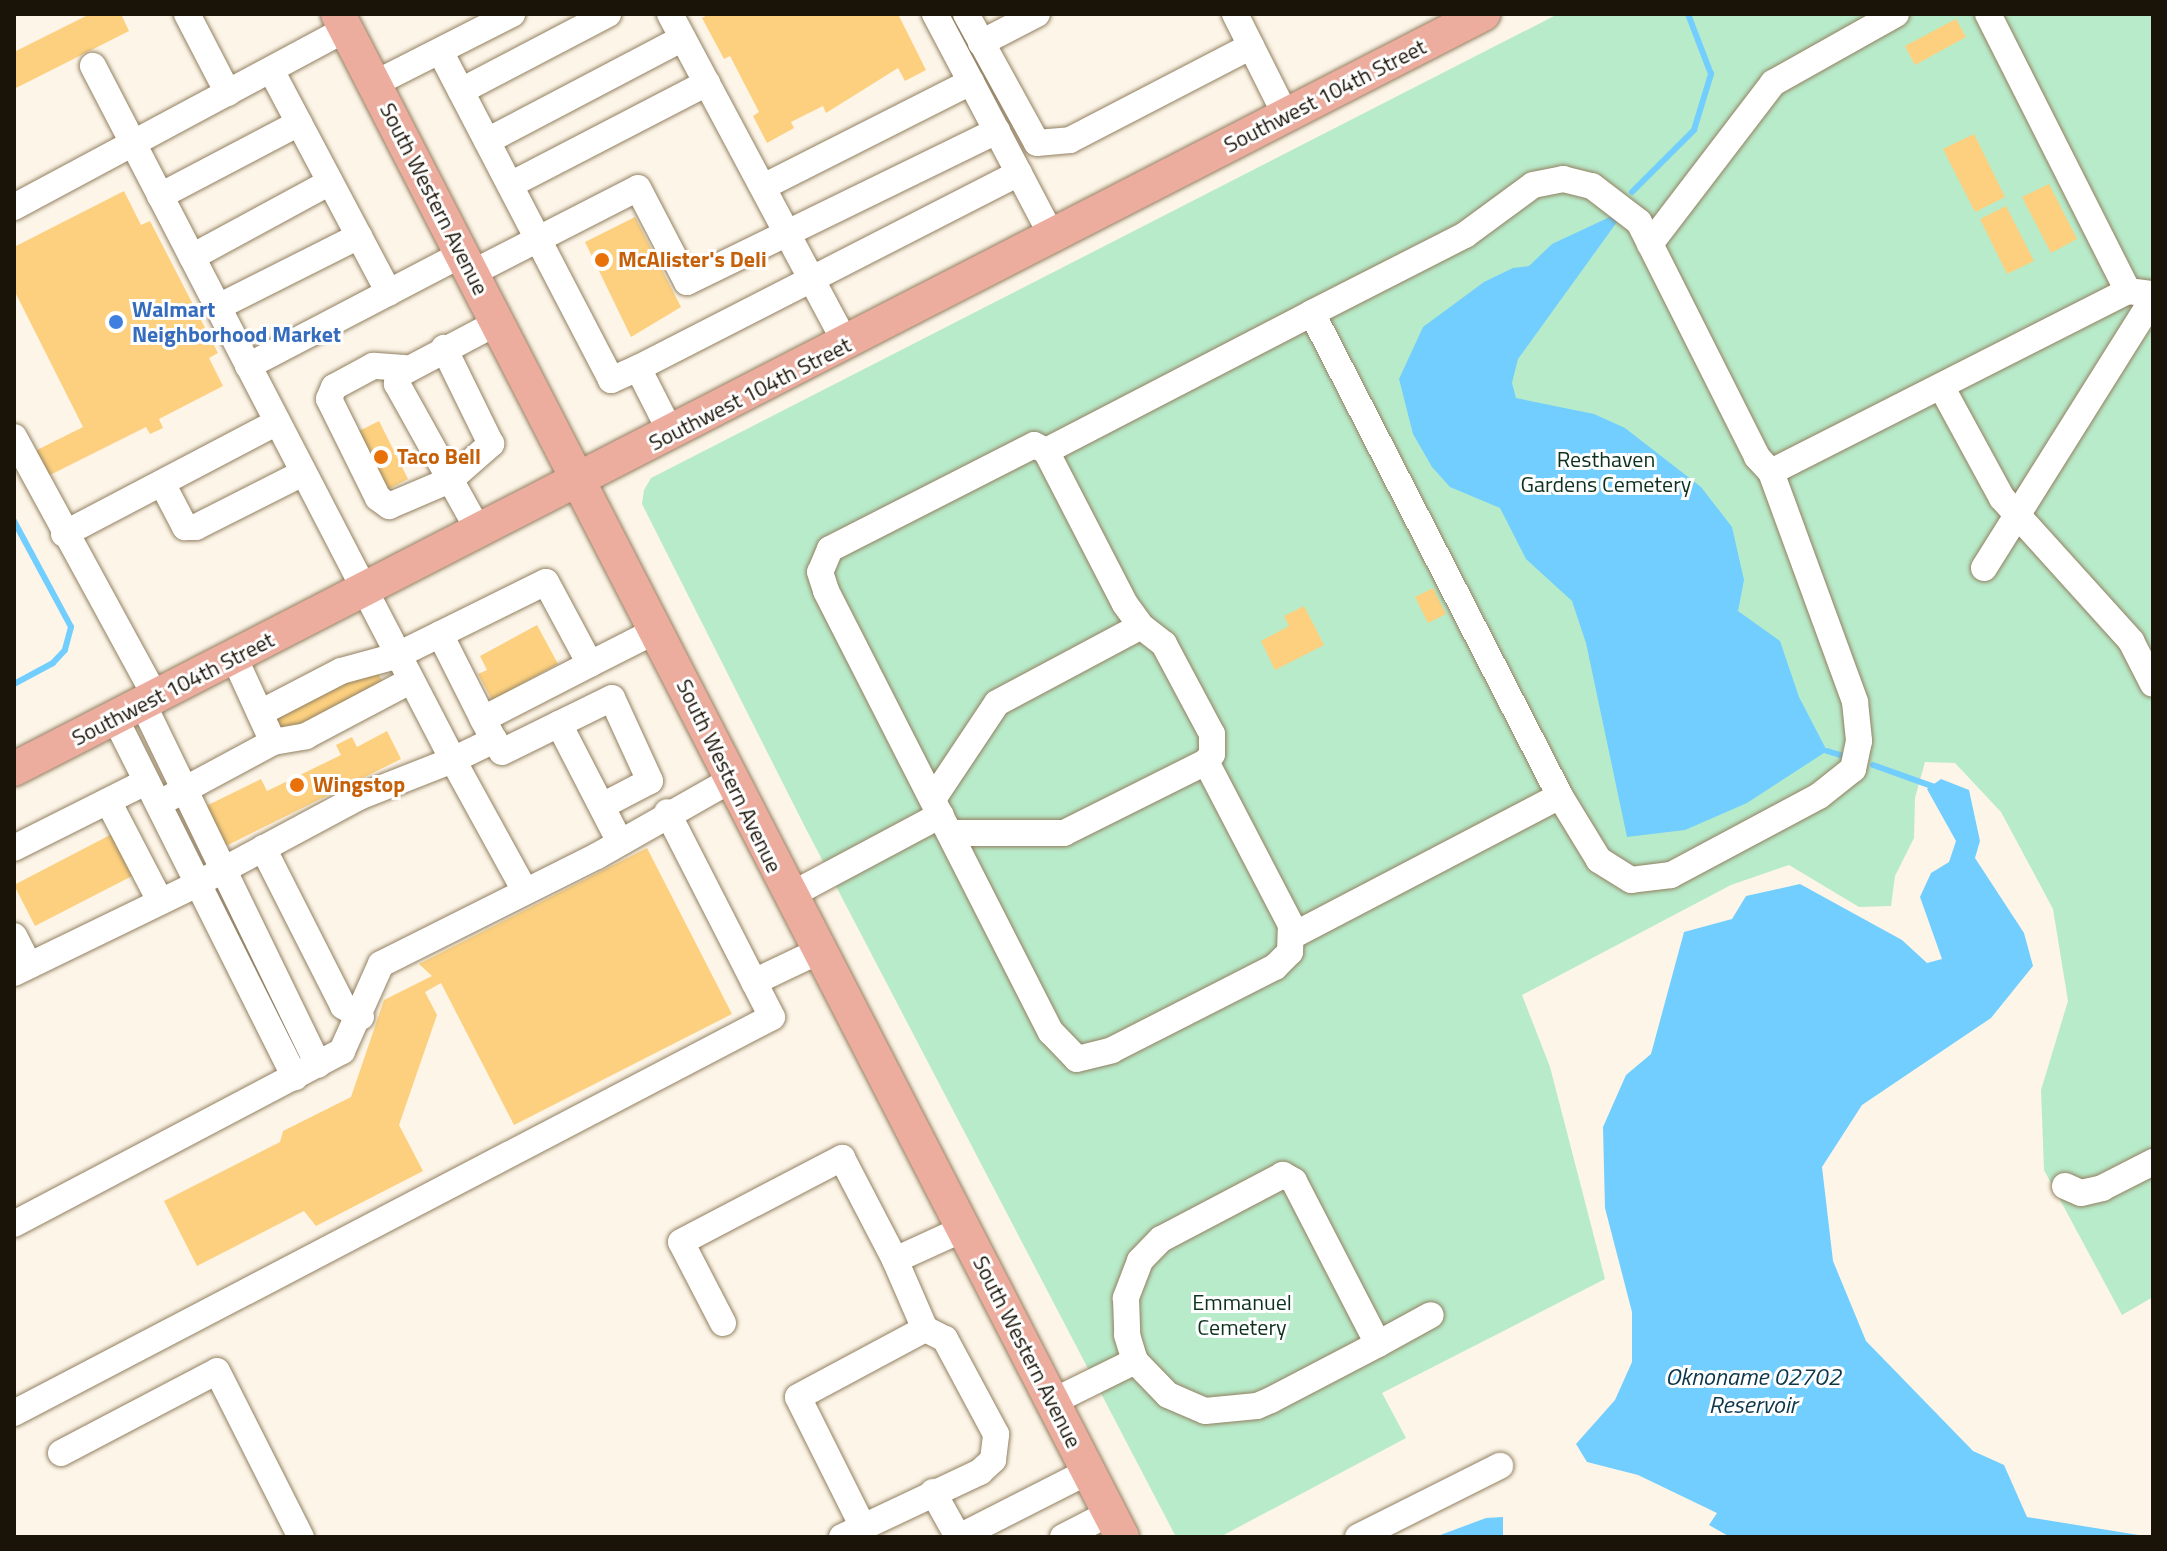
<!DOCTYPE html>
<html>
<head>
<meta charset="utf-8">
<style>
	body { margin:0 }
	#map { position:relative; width:2167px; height:1551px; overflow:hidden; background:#fdf5e8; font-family:"Titillium Web",sans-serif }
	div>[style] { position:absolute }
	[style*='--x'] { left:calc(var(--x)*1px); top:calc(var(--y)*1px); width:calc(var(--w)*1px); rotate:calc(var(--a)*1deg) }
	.green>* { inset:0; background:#b8ebca }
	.water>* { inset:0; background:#72cefe }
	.stream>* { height:6px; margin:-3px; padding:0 3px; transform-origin:3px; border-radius:3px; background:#72cefe }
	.building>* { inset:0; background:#fcd07f }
	.roads { filter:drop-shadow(0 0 2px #928061) drop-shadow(0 0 2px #928061) }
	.minor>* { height:26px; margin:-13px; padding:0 13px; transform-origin:13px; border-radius:13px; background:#fff }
	.major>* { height:34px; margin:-17px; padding:0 17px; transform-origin:17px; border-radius:17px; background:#ecac9e }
	.dots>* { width:22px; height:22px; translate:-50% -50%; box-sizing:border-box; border:4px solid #fff; border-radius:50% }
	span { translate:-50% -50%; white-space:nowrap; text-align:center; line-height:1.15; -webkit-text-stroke:6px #fff; paint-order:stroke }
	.street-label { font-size:22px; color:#1a1307 }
	.food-label { font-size:22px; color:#c56008; font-weight:700 }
	.left { translate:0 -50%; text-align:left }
	.shop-label { font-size:22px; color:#366cbe; font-weight:700 }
	.park-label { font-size:22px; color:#0c321e }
	.water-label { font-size:24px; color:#0d364a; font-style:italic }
	.frame { position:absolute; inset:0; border:16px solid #1a1307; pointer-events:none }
</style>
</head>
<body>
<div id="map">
	<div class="green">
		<i style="clip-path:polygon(1558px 14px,2153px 14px,2153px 1297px,2122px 1315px,2044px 1170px,2041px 1090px,2068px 1001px,2053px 909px,2001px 812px,1955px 763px,1925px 762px,1915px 798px,1914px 838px,1895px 876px,1891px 906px,1859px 907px,1789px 865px,1731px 885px,1522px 995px,1550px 1067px,1605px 1279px,1382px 1393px,1406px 1438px,1220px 1537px,1176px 1537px,804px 825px,642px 504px,644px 490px,651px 478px)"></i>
	</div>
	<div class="water">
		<i style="clip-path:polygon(1614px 215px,1617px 222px,1518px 359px,1512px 383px,1516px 398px,1594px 414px,1625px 428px,1701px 487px,1732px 527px,1744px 580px,1738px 611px,1780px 641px,1799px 697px,1827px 751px,1747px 803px,1685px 830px,1627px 837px,1586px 643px,1572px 601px,1526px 559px,1500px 508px,1450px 487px,1432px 467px,1413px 434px,1399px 379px,1423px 327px,1484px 282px,1513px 268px,1529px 266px,1552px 244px)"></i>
		<i style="clip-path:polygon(1941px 779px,1969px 790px,1980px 841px,1975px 858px,2024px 933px,2033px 966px,1991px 1018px,1862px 1105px,1822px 1167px,1833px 1261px,1866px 1341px,1973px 1451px,2004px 1465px,2027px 1517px,2151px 1537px,1730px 1537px,1709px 1525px,1717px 1513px,1638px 1475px,1587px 1462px,1576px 1444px,1615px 1400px,1632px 1362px,1632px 1312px,1605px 1208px,1603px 1127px,1626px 1075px,1651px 1054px,1684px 932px,1732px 919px,1746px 896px,1800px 884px,1902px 940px,1927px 963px,1942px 959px,1920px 897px,1931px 873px,1949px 862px,1956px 841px,1927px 789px)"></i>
		<i style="clip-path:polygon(1503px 1517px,1503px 1537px,1435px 1537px,1486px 1518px)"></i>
	</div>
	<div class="stream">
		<i style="--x:1632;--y:192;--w:88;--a:-45"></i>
		<i style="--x:1694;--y:130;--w:59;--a:-73.1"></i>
		<i style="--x:1711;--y:74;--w:64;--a:-111"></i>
		<i style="--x:14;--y:521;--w:120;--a:61.7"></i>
		<i style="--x:71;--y:627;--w:24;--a:105"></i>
		<i style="--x:65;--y:650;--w:18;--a:133"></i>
		<i style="--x:53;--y:663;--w:44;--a:151.7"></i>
		<i style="--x:1827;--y:751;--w:17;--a:17"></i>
		<i style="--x:1873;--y:765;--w:71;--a:19.7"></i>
	</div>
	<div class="building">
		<i style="clip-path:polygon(90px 14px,121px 14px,129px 31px,14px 89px,14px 52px)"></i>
		<i style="clip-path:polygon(709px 14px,898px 14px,926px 70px,905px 81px,898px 68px,826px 113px,823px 106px,791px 122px,794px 128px,767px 143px,753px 116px,759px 112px,730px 56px,724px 59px,702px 18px)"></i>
		<i style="clip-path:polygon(1956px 19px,1966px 37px,1915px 65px,1905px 46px)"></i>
		<i style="clip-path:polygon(1974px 134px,2005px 197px,1975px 212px,1943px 149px)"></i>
		<i style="clip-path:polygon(2049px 184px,2077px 239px,2051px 253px,2022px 197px)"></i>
		<i style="clip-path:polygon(124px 191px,141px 225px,150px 221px,218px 353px,209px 358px,223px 386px,159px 419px,163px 428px,150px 434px,146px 427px,48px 476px,35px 451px,83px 427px,14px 290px,14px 247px)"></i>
		<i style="clip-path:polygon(2006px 206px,2034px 261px,2007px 274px,1980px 219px)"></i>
		<i style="clip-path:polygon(635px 217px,681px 307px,631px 337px,585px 242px)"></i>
		<i style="clip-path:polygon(379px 421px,408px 479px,383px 492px,353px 434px)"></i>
		<i style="clip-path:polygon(1433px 588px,1446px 614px,1428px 623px,1415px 597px)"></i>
		<i style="clip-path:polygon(1304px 606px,1324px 645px,1275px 670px,1261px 641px,1289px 626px,1284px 616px)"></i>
		<i style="clip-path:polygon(537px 625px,558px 664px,492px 700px,478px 674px,487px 670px,480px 656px)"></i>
		<i style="clip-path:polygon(373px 663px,383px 683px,279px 736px,269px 716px)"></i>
		<i style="clip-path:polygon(387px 731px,401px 759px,224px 847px,204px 807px,261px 779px,267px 791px,341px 755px,336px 745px,352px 737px,357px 747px)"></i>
		<i style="clip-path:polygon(112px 834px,134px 875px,35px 926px,14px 885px)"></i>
		<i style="clip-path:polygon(647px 848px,732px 1014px,514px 1125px,441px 983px,425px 992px,437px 1015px,399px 1125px,423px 1171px,316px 1226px,304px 1211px,197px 1266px,164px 1201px,280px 1142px,283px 1131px,351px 1097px,384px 1000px,432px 976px,419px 964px)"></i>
	</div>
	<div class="roads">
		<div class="minor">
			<i style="--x:187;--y:14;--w:89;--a:62.6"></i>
			<i style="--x:670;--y:14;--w:375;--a:61.9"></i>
			<i style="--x:935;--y:14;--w:77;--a:62.1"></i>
			<i style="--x:966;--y:14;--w:147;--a:61.2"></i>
			<i style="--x:1037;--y:143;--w:33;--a:-5"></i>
			<i style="--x:1070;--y:140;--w:204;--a:-27.4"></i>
			<i style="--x:1235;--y:14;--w:114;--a:63.4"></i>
			<i style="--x:1988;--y:14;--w:310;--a:63.2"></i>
			<i style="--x:981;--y:43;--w:63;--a:-27.4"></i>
			<i style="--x:440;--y:51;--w:371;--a:62.5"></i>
			<i style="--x:611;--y:380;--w:30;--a:-24"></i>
			<i style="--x:638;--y:368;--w:75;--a:63.1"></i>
			<i style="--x:271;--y:70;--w:252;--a:62.1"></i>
			<i style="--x:374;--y:84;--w:155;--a:-26.9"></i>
			<i style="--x:461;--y:91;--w:166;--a:-27.6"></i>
			<i style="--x:487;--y:141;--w:221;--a:-27.7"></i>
			<i style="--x:510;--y:185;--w:222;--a:-27.4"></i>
			<i style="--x:763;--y:187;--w:233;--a:-26.8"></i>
			<i style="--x:971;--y:82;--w:176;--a:62.3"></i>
			<i style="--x:160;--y:196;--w:157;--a:-27.7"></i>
			<i style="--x:14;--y:207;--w:377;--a:-28.2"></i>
			<i style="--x:1650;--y:244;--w:203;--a:-52.6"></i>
			<i style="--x:1773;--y:83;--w:141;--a:-29.3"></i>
			<i style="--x:192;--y:257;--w:157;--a:-28.5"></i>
			<i style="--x:472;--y:273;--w:186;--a:-27.1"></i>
			<i style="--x:638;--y:188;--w:106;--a:62.5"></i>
			<i style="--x:687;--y:282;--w:345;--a:-26"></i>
			<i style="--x:218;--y:307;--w:158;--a:-26.7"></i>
			<i style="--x:248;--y:366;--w:242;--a:-27.6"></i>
			<i style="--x:404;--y:368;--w:31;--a:-176"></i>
			<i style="--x:373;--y:366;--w:44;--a:151.7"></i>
			<i style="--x:334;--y:387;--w:13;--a:113"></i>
			<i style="--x:329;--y:399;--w:110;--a:63.7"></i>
			<i style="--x:378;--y:498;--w:14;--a:36"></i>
			<i style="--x:389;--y:506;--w:66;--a:-23.1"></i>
			<i style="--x:450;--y:480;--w:55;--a:-41.3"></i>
			<i style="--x:491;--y:444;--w:107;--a:-116.1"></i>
			<i style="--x:638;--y:368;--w:428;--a:-27.1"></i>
			<i style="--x:1942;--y:388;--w:125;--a:61.4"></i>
			<i style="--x:2002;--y:498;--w:193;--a:47.9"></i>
			<i style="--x:2131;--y:641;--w:48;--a:62.9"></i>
			<i style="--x:14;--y:437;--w:296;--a:61.4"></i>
			<i style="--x:1046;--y:451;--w:300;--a:-27.4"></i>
			<i style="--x:1312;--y:313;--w:172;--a:-27"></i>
			<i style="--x:1465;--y:235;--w:84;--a:-36.3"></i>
			<i style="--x:1533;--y:185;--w:31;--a:-11"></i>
			<i style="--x:1563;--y:179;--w:30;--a:14"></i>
			<i style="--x:1592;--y:186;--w:59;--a:37.5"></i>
			<i style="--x:1639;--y:222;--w:263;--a:63.3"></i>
			<i style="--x:1757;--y:457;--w:21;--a:47"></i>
			<i style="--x:1771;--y:472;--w:245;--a:69.9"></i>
			<i style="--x:1855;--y:702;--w:39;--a:84"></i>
			<i style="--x:1859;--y:741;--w:29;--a:102"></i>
			<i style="--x:1853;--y:769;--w:43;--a:141.5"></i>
			<i style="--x:1819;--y:796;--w:168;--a:151.9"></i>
			<i style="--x:1671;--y:875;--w:40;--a:172.9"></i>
			<i style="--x:1631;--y:880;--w:38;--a:-148"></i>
			<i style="--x:1599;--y:860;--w:75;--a:-121.4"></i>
			<i style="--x:1560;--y:796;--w:543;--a:-117.18"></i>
			<i style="--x:1771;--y:472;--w:400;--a:-26.9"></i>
			<i style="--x:2128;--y:291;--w:25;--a:7"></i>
			<i style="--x:162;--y:483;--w:50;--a:62.4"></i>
			<i style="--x:185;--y:527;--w:11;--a:0"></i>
			<i style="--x:196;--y:527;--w:120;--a:-26.8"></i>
			<i style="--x:480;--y:533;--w:171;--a:-119.1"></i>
			<i style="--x:397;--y:384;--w:9;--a:-84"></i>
			<i style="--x:398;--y:375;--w:113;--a:-27.9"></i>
			<i style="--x:64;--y:534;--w:241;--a:-27.7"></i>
			<i style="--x:1984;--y:568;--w:318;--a:-57.9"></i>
			<i style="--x:440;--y:634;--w:95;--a:63.2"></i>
			<i style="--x:143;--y:704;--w:401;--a:64.1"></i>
			<i style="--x:260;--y:713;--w:91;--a:-27.4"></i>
			<i style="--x:341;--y:671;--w:57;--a:-15.3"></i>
			<i style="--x:396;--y:656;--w:167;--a:-26.3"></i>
			<i style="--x:546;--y:582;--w:93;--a:61.8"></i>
			<i style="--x:590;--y:664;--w:75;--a:-26.9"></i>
			<i style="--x:115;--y:718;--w:402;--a:63.4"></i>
			<i style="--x:494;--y:740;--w:14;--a:56"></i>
			<i style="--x:502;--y:752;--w:64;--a:-26.2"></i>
			<i style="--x:273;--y:742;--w:34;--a:-10"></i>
			<i style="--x:306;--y:736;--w:118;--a:-27.9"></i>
			<i style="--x:171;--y:797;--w:116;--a:-28.3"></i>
			<i style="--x:273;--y:742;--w:94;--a:-114.6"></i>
			<i style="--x:933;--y:799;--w:115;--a:-56.3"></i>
			<i style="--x:997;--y:703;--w:163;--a:-28.1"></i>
			<i style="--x:108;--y:801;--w:113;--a:62.5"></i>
			<i style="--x:602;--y:806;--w:54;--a:-27.5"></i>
			<i style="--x:650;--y:781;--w:91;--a:-114.6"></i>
			<i style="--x:612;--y:698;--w:59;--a:153.9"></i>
			<i style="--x:559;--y:724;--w:133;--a:62.7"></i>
			<i style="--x:951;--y:833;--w:113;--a:0"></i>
			<i style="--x:1064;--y:833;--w:159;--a:-26.6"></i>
			<i style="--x:1206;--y:762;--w:10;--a:-53"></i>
			<i style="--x:1212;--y:754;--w:20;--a:-90"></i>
			<i style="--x:1212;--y:734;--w:102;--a:-118.1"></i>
			<i style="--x:1164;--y:644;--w:29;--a:-142"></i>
			<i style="--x:1141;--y:626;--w:27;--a:-126"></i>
			<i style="--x:1125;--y:604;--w:172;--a:-117.3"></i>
			<i style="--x:1046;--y:451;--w:13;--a:-153"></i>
			<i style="--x:1034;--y:445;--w:229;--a:153"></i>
			<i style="--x:830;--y:549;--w:25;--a:113"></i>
			<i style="--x:820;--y:572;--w:20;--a:72"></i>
			<i style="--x:826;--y:591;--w:495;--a:63"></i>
			<i style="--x:1051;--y:1032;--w:37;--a:46"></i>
			<i style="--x:1077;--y:1059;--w:36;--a:-14"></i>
			<i style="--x:1112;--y:1050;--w:183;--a:-27"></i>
			<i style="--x:1275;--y:967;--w:21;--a:-45"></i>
			<i style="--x:1290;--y:952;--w:27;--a:-88"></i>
			<i style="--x:1291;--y:925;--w:184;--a:-117.5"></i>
			<i style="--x:14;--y:848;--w:148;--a:-26.6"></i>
			<i style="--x:263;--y:848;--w:177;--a:63.1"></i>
			<i style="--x:343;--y:1006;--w:21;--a:31"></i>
			<i style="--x:525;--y:891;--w:149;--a:-118.8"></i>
			<i style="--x:453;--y:760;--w:46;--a:-26"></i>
			<i style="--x:494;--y:740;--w:24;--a:-118"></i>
			<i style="--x:483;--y:719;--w:120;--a:-27.2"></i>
			<i style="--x:789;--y:896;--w:172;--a:-28.1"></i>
			<i style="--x:1294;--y:935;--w:300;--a:-27.6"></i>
			<i style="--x:14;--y:936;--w:33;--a:63"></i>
			<i style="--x:14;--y:973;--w:203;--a:-25.9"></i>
			<i style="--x:197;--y:884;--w:184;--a:-28.2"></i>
			<i style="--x:359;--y:797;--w:101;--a:-21.5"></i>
			<i style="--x:453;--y:760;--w:782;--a:-117.42"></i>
			<i style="--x:754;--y:982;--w:70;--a:-25.5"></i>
			<i style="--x:2065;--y:1186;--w:17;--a:24"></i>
			<i style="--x:2081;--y:1193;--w:22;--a:-13"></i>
			<i style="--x:2102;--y:1188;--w:57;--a:-27"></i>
			<i style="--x:14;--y:1224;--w:371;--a:-27.8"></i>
			<i style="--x:342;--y:1051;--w:95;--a:-65.9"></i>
			<i style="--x:381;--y:964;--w:241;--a:-26.6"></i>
			<i style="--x:597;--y:856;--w:154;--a:-29.6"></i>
			<i style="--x:723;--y:1323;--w:91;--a:-117.4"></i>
			<i style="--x:681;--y:1242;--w:182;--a:-27.6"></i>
			<i style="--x:842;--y:1158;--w:115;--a:62.5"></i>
			<i style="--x:1378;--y:1344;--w:183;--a:-117.3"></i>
			<i style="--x:1294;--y:1181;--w:13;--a:-151"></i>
			<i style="--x:1283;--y:1175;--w:138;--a:152.3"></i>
			<i style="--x:1161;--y:1239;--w:30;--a:134"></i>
			<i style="--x:1140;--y:1261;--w:40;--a:111"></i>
			<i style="--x:1126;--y:1298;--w:37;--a:88"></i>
			<i style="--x:1127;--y:1335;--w:27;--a:73"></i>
			<i style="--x:1135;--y:1361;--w:47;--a:45.9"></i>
			<i style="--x:1168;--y:1395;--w:40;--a:23.4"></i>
			<i style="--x:1205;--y:1411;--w:52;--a:-5.5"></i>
			<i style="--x:1257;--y:1406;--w:15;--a:-23"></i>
			<i style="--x:1271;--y:1400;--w:121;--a:-27.6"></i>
			<i style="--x:1378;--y:1344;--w:60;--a:-28.7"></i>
			<i style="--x:1052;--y:1402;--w:93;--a:-26.3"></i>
			<i style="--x:14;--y:1413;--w:855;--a:-27.58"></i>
			<i style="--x:772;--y:1017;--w:230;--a:-117.1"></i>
			<i style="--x:61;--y:1453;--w:176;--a:-27.7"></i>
			<i style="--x:217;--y:1371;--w:186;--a:63.2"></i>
			<i style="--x:933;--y:1492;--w:51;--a:60.9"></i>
			<i style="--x:863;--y:1527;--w:145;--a:-116.6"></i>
			<i style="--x:798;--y:1397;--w:144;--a:-28.2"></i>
			<i style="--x:925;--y:1329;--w:75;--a:-113.5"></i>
			<i style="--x:895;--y:1260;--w:75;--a:-24.5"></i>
			<i style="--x:842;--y:1537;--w:153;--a:-25.2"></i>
			<i style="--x:980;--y:1472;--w:18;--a:-43"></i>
			<i style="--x:993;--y:1460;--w:26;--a:-83"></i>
			<i style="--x:996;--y:1434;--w:108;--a:-118.2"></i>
			<i style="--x:945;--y:1339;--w:22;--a:-153"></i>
			<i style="--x:959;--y:1537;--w:146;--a:-26.9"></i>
			<i style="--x:1063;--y:1537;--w:53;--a:-27.1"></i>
			<i style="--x:1358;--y:1537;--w:159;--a:-26.6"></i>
		</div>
		<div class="major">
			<i style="--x:338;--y:14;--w:1713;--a:62.76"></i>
			<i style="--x:14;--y:769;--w:1652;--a:-27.2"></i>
		</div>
	</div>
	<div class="dots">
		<i style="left:602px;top:260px;background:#e8710a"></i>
		<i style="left:116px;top:322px;background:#3f7fe0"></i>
		<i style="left:381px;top:457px;background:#e8710a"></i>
		<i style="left:297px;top:785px;background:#e8710a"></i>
	</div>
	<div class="street-label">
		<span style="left:1325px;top:96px;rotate:-27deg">Southwest 104th Street</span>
		<span style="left:434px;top:199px;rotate:63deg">South Western Avenue</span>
		<span style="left:750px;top:394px;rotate:-27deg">Southwest 104th Street</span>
		<span style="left:173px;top:689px;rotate:-27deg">Southwest 104th Street</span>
		<span style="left:729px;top:776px;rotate:64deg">South Western Avenue</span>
		<span style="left:1027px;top:1352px;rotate:63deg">South Western Avenue</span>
	</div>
	<div class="food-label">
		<span class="left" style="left:618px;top:260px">McAlister's Deli</span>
		<span class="left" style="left:397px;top:457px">Taco Bell</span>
		<span class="left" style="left:313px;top:785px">Wingstop</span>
	</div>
	<div class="shop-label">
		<span class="left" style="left:132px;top:322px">Walmart<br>Neighborhood Market</span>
	</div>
	<div class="park-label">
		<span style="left:1606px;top:472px">Resthaven<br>Gardens Cemetery</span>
		<span style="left:1242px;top:1315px">Emmanuel<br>Cemetery</span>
	</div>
	<div class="water-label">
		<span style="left:1753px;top:1391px">Oknoname 02702<br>Reservoir</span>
	</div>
	<div class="frame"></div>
</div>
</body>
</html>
